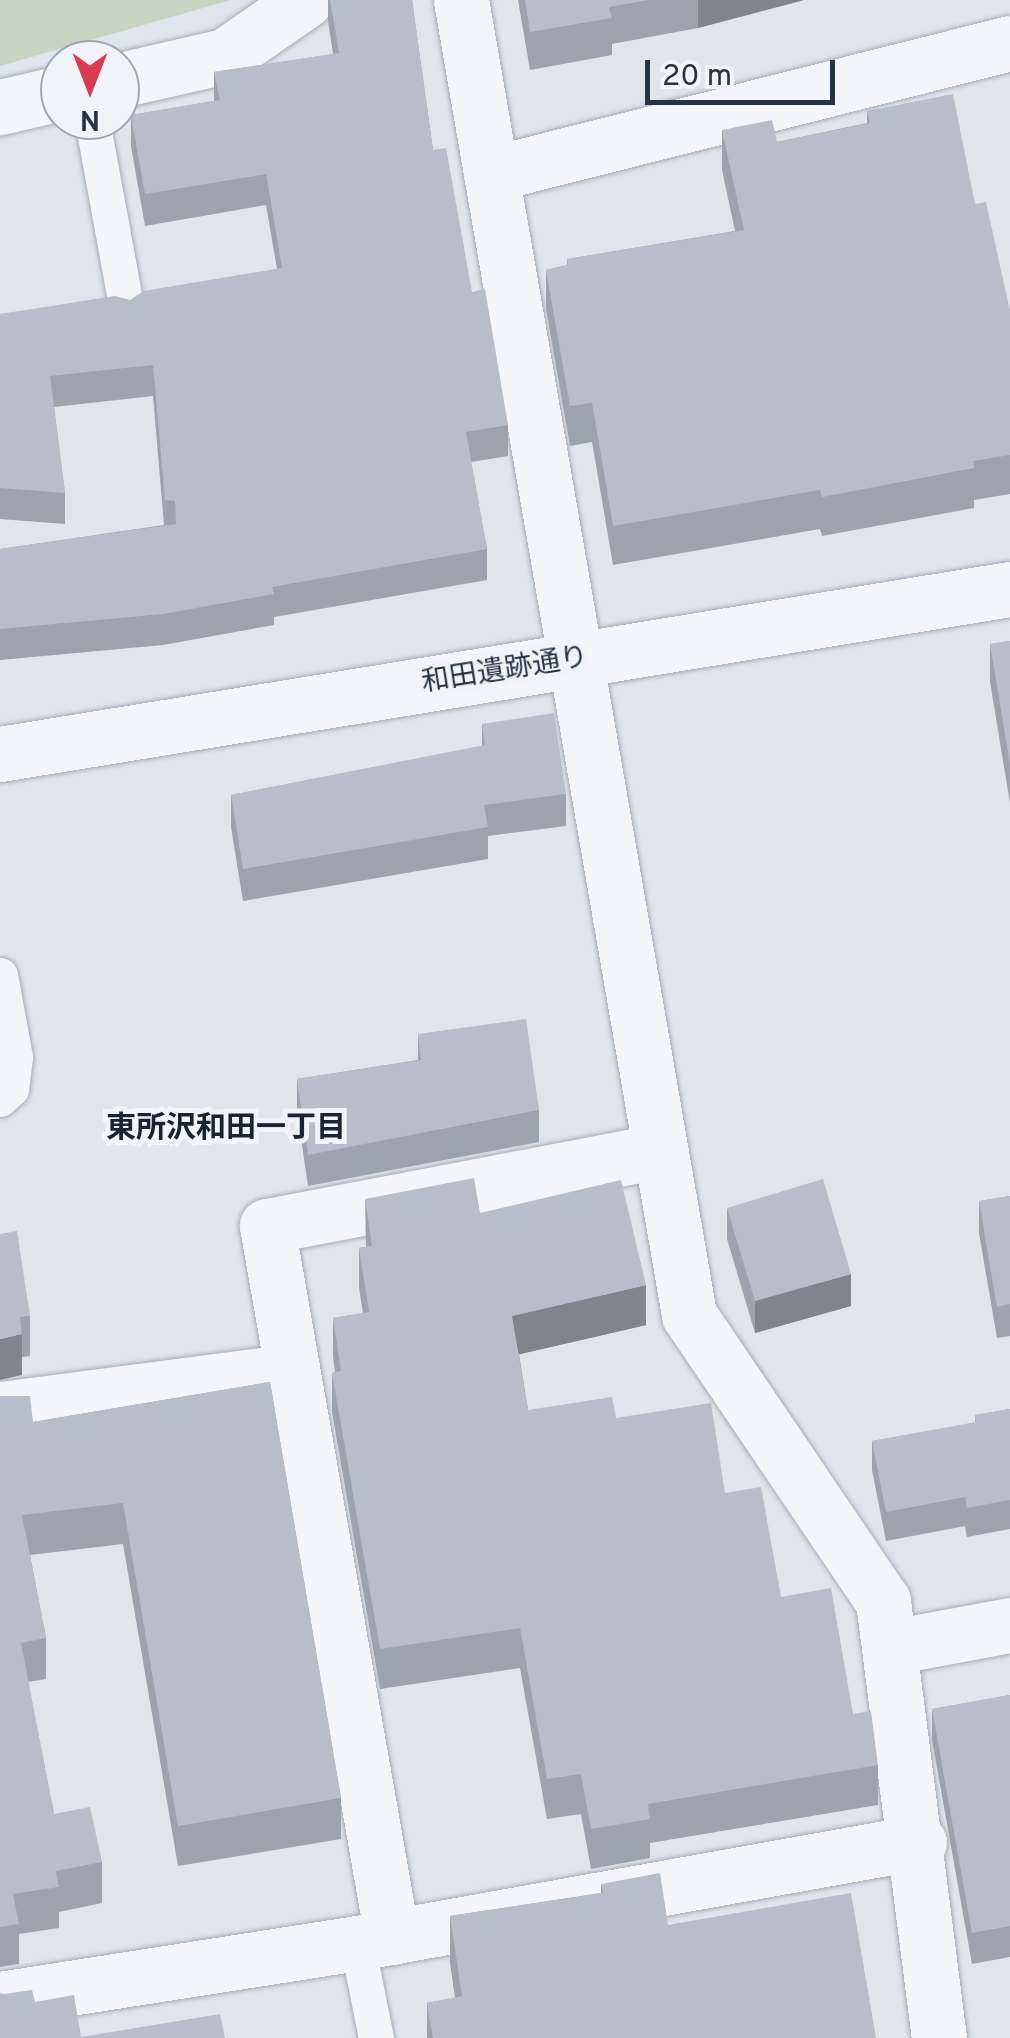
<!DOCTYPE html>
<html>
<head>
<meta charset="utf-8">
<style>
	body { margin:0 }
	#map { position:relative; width:1010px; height:2038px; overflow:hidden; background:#e0e4eb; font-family:Overpass,"Noto Sans JP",sans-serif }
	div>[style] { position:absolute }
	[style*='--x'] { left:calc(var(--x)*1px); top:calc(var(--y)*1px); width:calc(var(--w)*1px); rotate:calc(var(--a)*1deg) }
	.green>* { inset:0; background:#c6d5c1 }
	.roads { filter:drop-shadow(0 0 2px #a5abb6) drop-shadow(0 0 2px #a5abb6) }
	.service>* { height:35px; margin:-17.5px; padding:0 17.5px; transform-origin:17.5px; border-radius:17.5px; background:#f3f5f8 }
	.minor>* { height:55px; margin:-27.5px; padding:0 27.5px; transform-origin:27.5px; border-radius:27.5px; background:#f3f5f8 }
	.tertiary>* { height:55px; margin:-27.5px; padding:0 27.5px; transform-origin:27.5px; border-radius:27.5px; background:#f3f5f8 }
	.wall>* { inset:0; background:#9da3ad }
	.shaded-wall>* { inset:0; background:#80848d }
	.building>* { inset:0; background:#b7bdc9 }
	span { translate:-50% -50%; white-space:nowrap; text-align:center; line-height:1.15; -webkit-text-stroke:10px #f0f3f8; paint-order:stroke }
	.street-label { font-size:28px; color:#273244 }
	.neighbourhood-label { font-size:30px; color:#192334; font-weight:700 }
	.north { position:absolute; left:40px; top:40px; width:100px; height:100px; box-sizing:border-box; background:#f0f3f8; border:2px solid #a0a6b0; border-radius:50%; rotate:180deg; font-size:28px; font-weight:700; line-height:40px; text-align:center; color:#273244 }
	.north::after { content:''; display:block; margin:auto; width:35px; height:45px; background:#db3a53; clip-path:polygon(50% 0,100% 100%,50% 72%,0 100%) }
	.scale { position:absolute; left:645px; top:60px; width:190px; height:45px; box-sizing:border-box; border:5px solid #273244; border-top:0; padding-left:12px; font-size:30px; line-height:35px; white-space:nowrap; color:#273244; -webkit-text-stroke:8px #f0f3f8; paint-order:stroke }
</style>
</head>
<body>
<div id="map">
	<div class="green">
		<i style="clip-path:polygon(0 0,231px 0,0 66px)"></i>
	</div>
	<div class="roads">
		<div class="service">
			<i style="--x:92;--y:120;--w:193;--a:79.6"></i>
			<i style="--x:0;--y:975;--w:83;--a:79.6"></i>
			<i style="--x:15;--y:1057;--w:32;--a:97"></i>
			<i style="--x:11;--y:1089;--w:15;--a:138"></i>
			<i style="--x:357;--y:1943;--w:97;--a:78.7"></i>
		</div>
		<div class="minor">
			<i style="--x:461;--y:0;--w:1335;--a:80.16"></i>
			<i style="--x:689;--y:1315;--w:346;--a:55.9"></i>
			<i style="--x:883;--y:1601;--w:441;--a:82.7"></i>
			<i style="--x:120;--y:80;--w:108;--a:-12.9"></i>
			<i style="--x:225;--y:56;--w:98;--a:-34.7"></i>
			<i style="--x:0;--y:107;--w:62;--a:-13.1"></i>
			<i style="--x:491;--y:174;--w:535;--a:-14.17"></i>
			<i style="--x:0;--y:1409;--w:294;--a:-7.4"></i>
			<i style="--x:891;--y:1647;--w:121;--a:-10.5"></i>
			<i style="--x:392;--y:1937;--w:722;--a:-99.97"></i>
			<i style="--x:267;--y:1226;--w:399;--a:-10.8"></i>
			<i style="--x:0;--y:1999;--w:361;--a:-8.9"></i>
			<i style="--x:357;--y:1943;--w:571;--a:-10.19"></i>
		</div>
		<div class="tertiary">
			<i style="--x:0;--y:754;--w:1023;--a:-9.28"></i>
		</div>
	</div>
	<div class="wall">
		<i style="clip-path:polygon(328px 0,412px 0,433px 150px,508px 425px,508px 456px,471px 462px,487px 549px,487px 580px,274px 617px,274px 625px,163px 645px,0 660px,0 549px,164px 525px,153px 396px,54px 407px,65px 493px,65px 524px,0 519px,0 314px,130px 300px,277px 269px,266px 205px,145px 226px,131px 146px,131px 115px,214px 101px,214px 72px,333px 54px,328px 21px)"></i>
		<i style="clip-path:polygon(518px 0,804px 0,698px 28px,612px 44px,612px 55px,530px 70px)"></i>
		<i style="clip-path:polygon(867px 111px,975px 204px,1010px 311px,1010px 494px,974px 500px,974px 508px,822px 536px,820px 529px,613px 565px,592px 442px,570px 446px,546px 309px,546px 270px,567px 265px,567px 259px,735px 231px,722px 170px,722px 130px,777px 142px,867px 123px)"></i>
		<i style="clip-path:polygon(1010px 641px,1010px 803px,990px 682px,990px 644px)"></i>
		<i style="clip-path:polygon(482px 724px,566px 794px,566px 826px,488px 836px,488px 859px,243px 901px,231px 827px,231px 795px,482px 746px)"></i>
		<i style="clip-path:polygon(418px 1034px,539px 1110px,539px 1142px,308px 1186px,297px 1111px,297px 1079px,418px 1060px)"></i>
		<i style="clip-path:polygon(1010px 1196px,1010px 1336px,997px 1338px,979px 1233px,979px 1201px)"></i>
		<i style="clip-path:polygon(365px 1199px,480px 1213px,646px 1325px,519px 1354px,528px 1410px,616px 1418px,725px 1493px,781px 1597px,853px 1714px,878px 1765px,878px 1805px,650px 1843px,650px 1858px,591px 1869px,581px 1814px,547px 1819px,520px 1668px,380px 1689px,332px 1412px,332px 1373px,335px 1372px,333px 1357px,333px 1318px,363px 1313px,359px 1288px,359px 1248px,366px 1247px)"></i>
		<i style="clip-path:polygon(727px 1208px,851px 1306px,755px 1333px,727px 1239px)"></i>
		<i style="clip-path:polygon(0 1234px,30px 1316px,30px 1356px,22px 1357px,22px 1375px)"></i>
		<i style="clip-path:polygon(270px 1382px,341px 1798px,341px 1839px,178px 1866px,123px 1544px,30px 1555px,46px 1638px,46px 1679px,28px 1682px,54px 1814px,102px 1862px,102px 1903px,59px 1912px,59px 1928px,19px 1934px,19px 1964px,0 1967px,0 1396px,33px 1422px)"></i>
		<i style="clip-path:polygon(1010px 1409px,1010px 1529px,967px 1537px,965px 1526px,886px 1541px,872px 1470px,872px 1441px,975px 1423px,975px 1415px)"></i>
		<i style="clip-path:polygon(1010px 1695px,1010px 1957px,972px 1964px,932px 1740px,932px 1709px)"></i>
		<i style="clip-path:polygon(601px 1884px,668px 1925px,876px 2038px,427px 2038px,427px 2003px,455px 1998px,450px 1963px,450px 1916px,601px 1893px)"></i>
	</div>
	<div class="shaded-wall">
		<i style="clip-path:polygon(698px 0,804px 0,698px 28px)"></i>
		<i style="clip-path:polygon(851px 1274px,851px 1306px,755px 1333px,755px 1301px)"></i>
		<i style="clip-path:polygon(646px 1285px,646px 1325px,512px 1356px,512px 1316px)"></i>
		<i style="clip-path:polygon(22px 1334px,22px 1375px,0 1380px,0 1339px)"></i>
	</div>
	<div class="building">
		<i style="clip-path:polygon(330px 0,412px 0,433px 150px,446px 148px,472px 292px,485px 289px,508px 425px,466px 432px,487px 549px,272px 587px,274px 594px,163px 614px,0 629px,0 549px,176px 524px,175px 501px,165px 500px,153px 365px,50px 376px,65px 493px,0 488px,0 314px,115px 296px,130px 300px,144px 291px,282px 268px,266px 174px,145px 194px,131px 115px,220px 100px,214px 72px,339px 53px)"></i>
		<i style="clip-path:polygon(525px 0,649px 0,609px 7px,612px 18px,530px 32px)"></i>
		<i style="clip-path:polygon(953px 94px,975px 204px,986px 202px,1010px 311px,1010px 455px,973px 461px,974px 468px,822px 497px,820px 490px,613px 526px,592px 403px,570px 406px,546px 270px,568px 265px,567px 259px,744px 230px,722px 130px,772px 120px,777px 142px,870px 123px,867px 111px)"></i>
		<i style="clip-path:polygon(1010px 641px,1010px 765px,990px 644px)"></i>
		<i style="clip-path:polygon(554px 713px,566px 794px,484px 805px,488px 827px,243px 869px,231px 795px,485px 745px,482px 724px)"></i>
		<i style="clip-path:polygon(526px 1019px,539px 1110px,308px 1155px,297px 1079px,421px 1060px,418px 1034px)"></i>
		<i style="clip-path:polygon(474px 1178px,480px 1213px,621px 1180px,646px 1285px,512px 1316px,528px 1410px,612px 1397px,616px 1418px,711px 1403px,725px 1493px,761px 1487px,781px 1597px,831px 1588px,853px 1714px,871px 1711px,878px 1765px,648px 1804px,650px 1819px,591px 1829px,581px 1774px,547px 1779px,520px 1628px,380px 1649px,332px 1373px,341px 1371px,333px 1318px,369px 1312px,359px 1248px,372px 1246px,365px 1199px)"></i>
		<i style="clip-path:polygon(823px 1179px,851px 1274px,755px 1301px,727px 1208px)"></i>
		<i style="clip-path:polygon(1010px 1196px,1010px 1304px,997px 1307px,979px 1201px)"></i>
		<i style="clip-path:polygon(17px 1231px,30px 1316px,20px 1317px,22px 1334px,0 1339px,0 1234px)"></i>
		<i style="clip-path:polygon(270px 1382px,341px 1798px,178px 1826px,123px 1503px,22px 1515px,46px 1638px,21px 1643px,54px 1814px,90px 1807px,102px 1862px,56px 1871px,59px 1887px,13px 1894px,19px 1924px,0 1927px,0 1396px,30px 1396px,33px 1422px)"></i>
		<i style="clip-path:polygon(1010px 1409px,1010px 1500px,967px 1508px,965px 1497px,886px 1512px,872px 1441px,976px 1422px,975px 1415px)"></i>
		<i style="clip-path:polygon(1010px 1695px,1010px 1926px,972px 1933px,932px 1709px)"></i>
		<i style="clip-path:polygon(660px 1873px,668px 1925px,851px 1893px,876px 2038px,433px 2038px,427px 2003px,462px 1996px,450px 1916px,603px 1893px,601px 1884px)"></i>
		<i style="clip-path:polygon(32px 1990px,35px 2002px,74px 1995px,81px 2037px,220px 2014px,225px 2038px,0 2038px,0 1993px,4px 1994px)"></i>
	</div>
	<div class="street-label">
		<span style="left:505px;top:671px;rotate:-9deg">和田遺跡通り</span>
	</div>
	<div class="neighbourhood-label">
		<span style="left:226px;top:1130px">東所沢和田一丁目</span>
	</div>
	<div class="north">N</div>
	<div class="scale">20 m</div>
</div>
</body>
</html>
